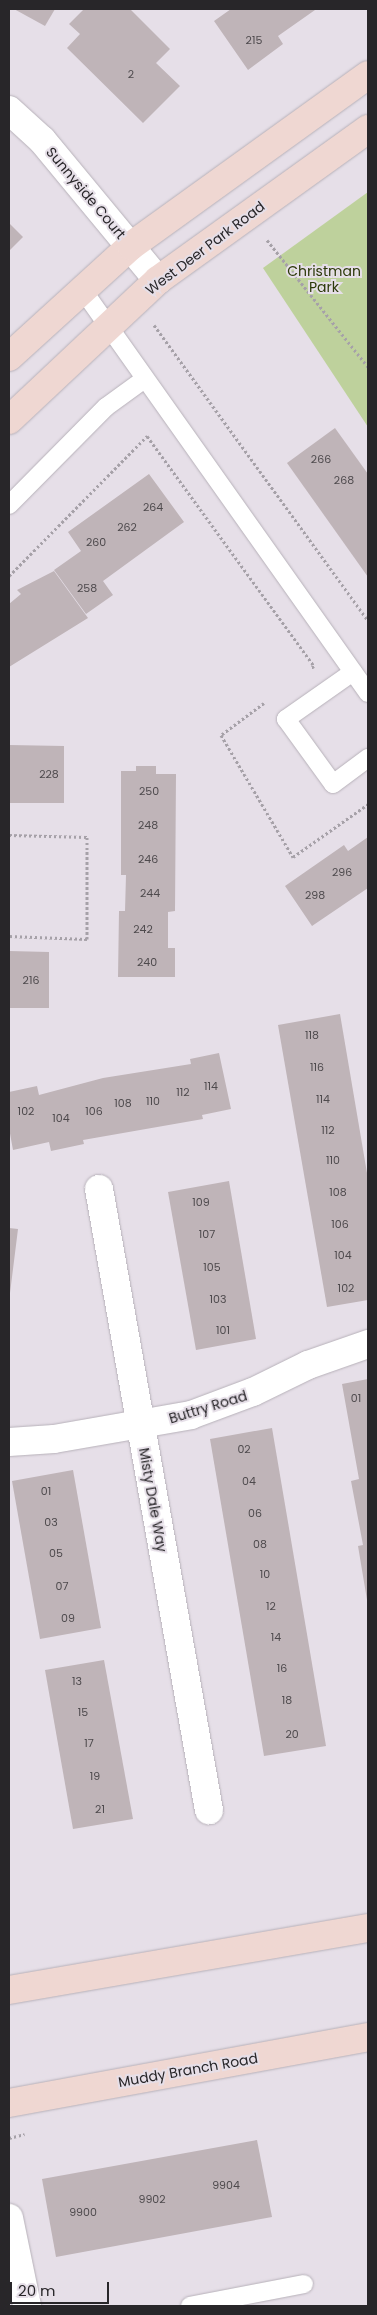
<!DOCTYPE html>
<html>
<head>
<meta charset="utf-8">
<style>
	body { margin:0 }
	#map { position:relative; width:377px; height:2315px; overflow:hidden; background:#e6dfe8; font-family:Poppins,sans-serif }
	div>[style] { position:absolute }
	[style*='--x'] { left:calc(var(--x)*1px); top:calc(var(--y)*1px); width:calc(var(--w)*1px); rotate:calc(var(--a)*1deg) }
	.green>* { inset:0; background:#bed19c }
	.building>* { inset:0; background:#bfb4b8 }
	.path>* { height:3px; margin-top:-1.5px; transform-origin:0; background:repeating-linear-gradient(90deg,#a6a1a8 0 2.5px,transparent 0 5px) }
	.roads { filter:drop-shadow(0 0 1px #b7b1b9) drop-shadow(0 0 1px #b7b1b9) }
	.lane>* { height:18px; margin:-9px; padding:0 9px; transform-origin:9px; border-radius:9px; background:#fff }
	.street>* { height:28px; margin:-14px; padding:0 14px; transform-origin:14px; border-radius:14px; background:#fff }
	.secondary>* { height:28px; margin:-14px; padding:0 14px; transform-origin:14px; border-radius:14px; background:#efd7d2 }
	span { translate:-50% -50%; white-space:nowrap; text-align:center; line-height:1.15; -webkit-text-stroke:4px #e6dfe8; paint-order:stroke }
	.number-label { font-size:11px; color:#4e4a4d }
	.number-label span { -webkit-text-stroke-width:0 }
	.street-label { font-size:14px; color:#282629 }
	.park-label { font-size:14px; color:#2d3a0a }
	.frame { position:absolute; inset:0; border:10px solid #282629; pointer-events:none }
	.scale { position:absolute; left:10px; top:2282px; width:99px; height:22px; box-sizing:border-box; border:2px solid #282629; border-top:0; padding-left:6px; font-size:15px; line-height:18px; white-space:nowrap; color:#282629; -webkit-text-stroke:4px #e6dfe8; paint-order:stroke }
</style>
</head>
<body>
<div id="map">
	<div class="green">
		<i style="clip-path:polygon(368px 192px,368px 427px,263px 268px)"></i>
	</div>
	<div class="building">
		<i style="clip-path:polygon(14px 9px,55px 9px,45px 26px)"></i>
		<i style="clip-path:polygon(84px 9px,130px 9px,170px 49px,156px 63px,180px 86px,143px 123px,67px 48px,80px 34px,69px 24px)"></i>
		<i style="clip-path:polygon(231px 9px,314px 9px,315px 10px,278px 36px,283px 44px,248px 70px,214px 21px)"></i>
		<i style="clip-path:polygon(9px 223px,23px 237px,9px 251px)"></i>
		<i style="clip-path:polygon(335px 428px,368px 474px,368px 577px,287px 463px)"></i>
		<i style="clip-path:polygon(149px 474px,184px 522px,103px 581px,113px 595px,86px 614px,54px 570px,81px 551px,68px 532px)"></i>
		<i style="clip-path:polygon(54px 571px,88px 618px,9px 667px,9px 604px,21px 594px,17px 590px)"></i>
		<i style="clip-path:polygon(9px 745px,64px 746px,64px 803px,9px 803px)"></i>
		<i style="clip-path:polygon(136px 766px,156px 766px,156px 774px,176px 774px,175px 911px,168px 912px,168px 948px,175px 948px,175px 977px,118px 977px,119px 911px,125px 911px,126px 875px,121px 875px,121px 771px,136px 771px)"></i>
		<i style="clip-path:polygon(368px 837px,368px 888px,312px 926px,285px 886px,344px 845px,348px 851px)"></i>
		<i style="clip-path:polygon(9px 951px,49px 952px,49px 1008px,9px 1008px)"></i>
		<i style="clip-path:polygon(340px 1014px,368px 1179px,368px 1300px,327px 1307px,278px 1025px)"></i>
		<i style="clip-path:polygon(219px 1053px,231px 1109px,202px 1115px,203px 1119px,83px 1140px,84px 1144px,51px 1151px,49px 1142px,13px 1150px,9px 1128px,9px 1092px,37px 1086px,39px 1095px,103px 1078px,191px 1064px,190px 1059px)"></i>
		<i style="clip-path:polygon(229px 1181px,256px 1339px,196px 1350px,168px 1192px)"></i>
		<i style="clip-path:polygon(9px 1228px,18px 1229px,10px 1293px,9px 1293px)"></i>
		<i style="clip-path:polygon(368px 1379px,368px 1600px,367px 1600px,358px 1546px,363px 1545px,351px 1481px,359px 1479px,342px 1384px)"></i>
		<i style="clip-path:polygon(272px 1428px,326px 1746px,264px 1756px,210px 1439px)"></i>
		<i style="clip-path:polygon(73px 1470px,101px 1628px,40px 1639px,12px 1481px)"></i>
		<i style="clip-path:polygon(104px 1660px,133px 1819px,73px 1829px,45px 1670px)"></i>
		<i style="clip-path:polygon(257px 2140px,272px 2217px,56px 2257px,42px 2179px)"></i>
	</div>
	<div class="path">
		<i style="--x:267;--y:240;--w:162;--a:51.5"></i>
		<i style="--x:154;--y:325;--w:365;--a:54.1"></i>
		<i style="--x:9;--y:576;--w:197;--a:-45.4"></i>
		<i style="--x:147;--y:436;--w:284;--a:54"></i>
		<i style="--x:314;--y:666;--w:4;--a:146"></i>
		<i style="--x:264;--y:703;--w:54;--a:143.3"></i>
		<i style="--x:221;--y:735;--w:142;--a:59.5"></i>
		<i style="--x:293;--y:857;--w:92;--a:-35.2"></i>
		<i style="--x:9;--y:835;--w:78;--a:1.5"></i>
		<i style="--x:87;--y:837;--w:102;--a:90"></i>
		<i style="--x:87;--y:939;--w:78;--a:-177.8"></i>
		<i style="--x:9;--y:2138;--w:16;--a:-14"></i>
	</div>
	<div class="roads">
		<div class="lane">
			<i style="--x:82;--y:289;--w:495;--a:54.7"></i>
			<i style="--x:9;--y:505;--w:138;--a:-45.3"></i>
			<i style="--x:106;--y:407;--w:46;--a:-36.1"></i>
			<i style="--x:353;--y:672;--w:82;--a:145"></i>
			<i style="--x:286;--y:719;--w:80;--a:54.1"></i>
			<i style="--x:333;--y:784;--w:44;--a:-36.6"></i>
			<i style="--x:190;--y:2306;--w:116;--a:-10.9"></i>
		</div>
		<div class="street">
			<i style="--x:9;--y:110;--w:45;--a:42.3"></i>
			<i style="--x:42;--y:140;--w:182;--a:50.4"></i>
			<i style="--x:99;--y:1189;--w:631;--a:79.96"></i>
			<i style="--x:9;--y:1442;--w:45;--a:-3.8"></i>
			<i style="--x:54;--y:1439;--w:139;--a:-9.9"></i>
			<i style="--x:191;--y:1415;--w:66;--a:-20.4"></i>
			<i style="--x:253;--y:1392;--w:61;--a:-26.1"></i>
			<i style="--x:308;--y:1365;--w:64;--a:-19.3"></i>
			<i style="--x:9;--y:2218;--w:90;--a:78.4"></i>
		</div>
		<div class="secondary">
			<i style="--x:9;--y:357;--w:165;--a:-42.3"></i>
			<i style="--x:131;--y:246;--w:292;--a:-35.8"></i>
			<i style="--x:9;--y:420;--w:204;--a:-43.2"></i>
			<i style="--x:158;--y:280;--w:259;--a:-35.7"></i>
			<i style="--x:9;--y:1990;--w:364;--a:-9.8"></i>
			<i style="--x:9;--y:2103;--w:365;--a:-10.4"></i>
		</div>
	</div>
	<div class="number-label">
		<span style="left:254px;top:40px">215</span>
		<span style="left:131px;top:74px">2</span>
		<span style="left:321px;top:459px">266</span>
		<span style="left:344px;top:480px">268</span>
		<span style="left:153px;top:507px">264</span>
		<span style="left:127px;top:527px">262</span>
		<span style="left:96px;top:542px">260</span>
		<span style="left:87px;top:588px">258</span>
		<span style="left:49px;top:774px">228</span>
		<span style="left:149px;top:791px">250</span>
		<span style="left:148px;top:825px">248</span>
		<span style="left:148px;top:859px">246</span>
		<span style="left:342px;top:872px">296</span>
		<span style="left:150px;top:893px">244</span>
		<span style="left:315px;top:895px">298</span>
		<span style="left:143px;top:929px">242</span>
		<span style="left:147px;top:962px">240</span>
		<span style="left:31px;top:980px">216</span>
		<span style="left:312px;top:1035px">118</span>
		<span style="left:317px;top:1067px">116</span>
		<span style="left:211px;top:1086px">114</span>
		<span style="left:183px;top:1092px">112</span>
		<span style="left:323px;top:1099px">114</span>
		<span style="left:153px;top:1101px">110</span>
		<span style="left:123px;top:1103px">108</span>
		<span style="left:26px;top:1111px">102</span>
		<span style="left:94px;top:1111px">106</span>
		<span style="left:61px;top:1118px">104</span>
		<span style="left:328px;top:1130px">112</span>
		<span style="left:333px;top:1160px">110</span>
		<span style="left:338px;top:1192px">108</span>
		<span style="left:201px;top:1202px">109</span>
		<span style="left:340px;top:1224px">106</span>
		<span style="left:207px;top:1234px">107</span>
		<span style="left:343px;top:1255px">104</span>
		<span style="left:212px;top:1267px">105</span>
		<span style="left:346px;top:1288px">102</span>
		<span style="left:218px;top:1299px">103</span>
		<span style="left:223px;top:1330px">101</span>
		<span style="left:356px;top:1398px">01</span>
		<span style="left:244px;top:1449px">02</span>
		<span style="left:249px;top:1481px">04</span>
		<span style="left:46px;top:1491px">01</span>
		<span style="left:255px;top:1513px">06</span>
		<span style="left:51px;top:1522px">03</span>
		<span style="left:260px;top:1544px">08</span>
		<span style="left:56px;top:1553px">05</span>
		<span style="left:265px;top:1574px">10</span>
		<span style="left:62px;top:1586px">07</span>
		<span style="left:271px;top:1606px">12</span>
		<span style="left:68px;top:1618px">09</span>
		<span style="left:276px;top:1637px">14</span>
		<span style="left:282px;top:1668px">16</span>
		<span style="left:77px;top:1681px">13</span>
		<span style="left:287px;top:1700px">18</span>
		<span style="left:83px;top:1712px">15</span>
		<span style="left:292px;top:1734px">20</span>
		<span style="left:89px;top:1743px">17</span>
		<span style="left:95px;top:1776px">19</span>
		<span style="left:100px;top:1809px">21</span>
		<span style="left:226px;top:2185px">9904</span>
		<span style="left:152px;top:2199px">9902</span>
		<span style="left:83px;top:2212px">9900</span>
	</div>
	<div class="street-label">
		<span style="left:86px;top:193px;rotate:50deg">Sunnyside Court</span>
		<span style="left:205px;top:248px;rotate:-37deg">West Deer Park Road</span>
		<span style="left:208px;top:1407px;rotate:-17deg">Buttry Road</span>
		<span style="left:153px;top:1500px;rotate:80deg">Misty Dale Way</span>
		<span style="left:188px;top:2070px;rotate:-10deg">Muddy Branch Road</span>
	</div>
	<div class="park-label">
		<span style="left:324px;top:279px">Christman<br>Park</span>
	</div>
	<div class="frame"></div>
	<div class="scale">20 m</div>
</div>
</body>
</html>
